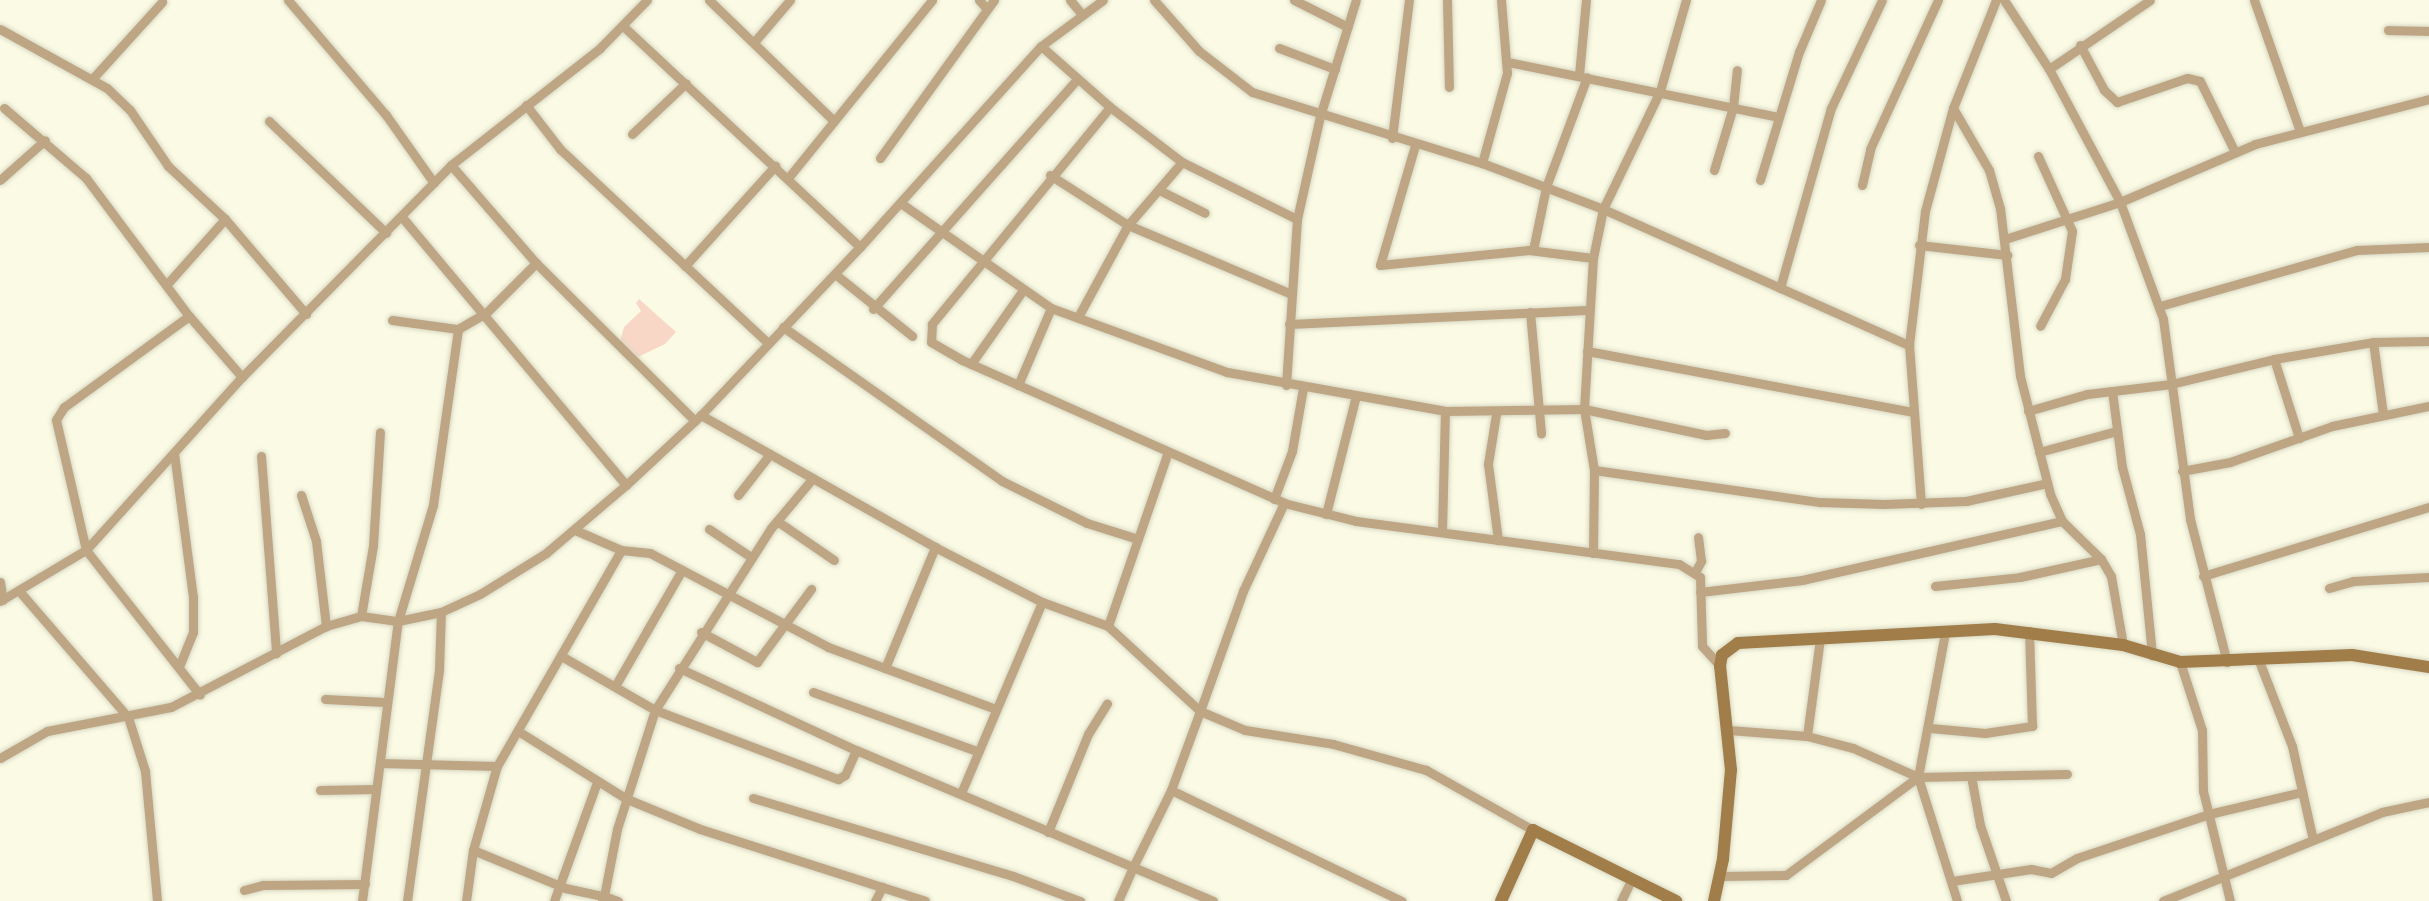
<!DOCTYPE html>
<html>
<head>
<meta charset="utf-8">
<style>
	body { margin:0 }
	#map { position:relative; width:2429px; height:901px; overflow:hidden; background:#fbfbe5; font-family:"Source Sans 3",sans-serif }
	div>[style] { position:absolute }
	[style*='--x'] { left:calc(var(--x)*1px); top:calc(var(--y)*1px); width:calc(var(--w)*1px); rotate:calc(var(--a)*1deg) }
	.green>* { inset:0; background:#f9d7c6 }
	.roads { filter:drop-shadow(0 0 2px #d7d7c3) drop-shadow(0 0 2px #d7d7c3) }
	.street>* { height:9px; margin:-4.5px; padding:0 4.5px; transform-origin:4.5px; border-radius:4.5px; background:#bea684 }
	.secondary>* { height:12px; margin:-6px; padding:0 6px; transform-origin:6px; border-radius:6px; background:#a17e49 }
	span { translate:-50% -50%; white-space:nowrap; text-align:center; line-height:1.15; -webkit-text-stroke:6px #fff; paint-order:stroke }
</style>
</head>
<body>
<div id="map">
	<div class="green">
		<i style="clip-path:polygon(639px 299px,676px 332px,665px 344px,638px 357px,620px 342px,624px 327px,641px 311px,636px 303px)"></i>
	</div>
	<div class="roads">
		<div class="street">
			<i style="--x:288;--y:0;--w:151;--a:49.6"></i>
			<i style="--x:386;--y:115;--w:83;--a:54.8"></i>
			<i style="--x:709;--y:0;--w:174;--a:44.1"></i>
			<i style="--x:979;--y:0;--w:12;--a:48"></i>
			<i style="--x:1070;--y:0;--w:17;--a:50"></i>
			<i style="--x:1154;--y:0;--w:68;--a:48.6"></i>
			<i style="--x:1199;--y:51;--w:67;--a:37.7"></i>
			<i style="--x:1252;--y:92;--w:241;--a:17.2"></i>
			<i style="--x:1482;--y:163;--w:129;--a:20.8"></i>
			<i style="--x:1603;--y:209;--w:335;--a:24"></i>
			<i style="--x:1294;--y:0;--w:60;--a:26.6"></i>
			<i style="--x:1447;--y:0;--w:87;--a:88.7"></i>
			<i style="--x:1996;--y:0;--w:116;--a:111.7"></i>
			<i style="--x:1953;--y:108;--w:72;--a:59.9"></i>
			<i style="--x:1989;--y:170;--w:40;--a:74"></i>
			<i style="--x:2000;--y:208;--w:169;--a:83.2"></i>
			<i style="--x:2020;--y:376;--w:122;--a:75.7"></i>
			<i style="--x:2050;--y:494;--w:30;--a:66"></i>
			<i style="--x:2062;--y:521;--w:54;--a:44.3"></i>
			<i style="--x:2101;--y:559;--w:20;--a:60"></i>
			<i style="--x:2111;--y:576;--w:70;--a:80.1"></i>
			<i style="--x:2004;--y:0;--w:82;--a:56.9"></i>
			<i style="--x:2049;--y:69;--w:151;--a:61.9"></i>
			<i style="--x:2120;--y:202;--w:147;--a:-23.2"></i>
			<i style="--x:2255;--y:144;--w:180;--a:-14.5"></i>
			<i style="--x:2254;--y:0;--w:139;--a:70.7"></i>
			<i style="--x:623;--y:26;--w:324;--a:43"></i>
			<i style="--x:860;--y:247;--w:270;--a:-48"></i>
			<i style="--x:1041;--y:46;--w:92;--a:41.5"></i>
			<i style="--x:1110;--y:107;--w:281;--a:129.4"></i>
			<i style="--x:932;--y:324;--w:18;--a:93"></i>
			<i style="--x:931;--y:342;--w:36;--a:30"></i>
			<i style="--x:962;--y:360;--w:352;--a:23.9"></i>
			<i style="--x:1284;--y:503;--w:74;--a:14"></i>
			<i style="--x:1356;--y:521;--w:326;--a:7.6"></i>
			<i style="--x:1679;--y:564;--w:25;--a:32"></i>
			<i style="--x:1700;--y:577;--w:69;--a:88.3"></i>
			<i style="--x:1702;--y:646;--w:27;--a:48"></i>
			<i style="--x:0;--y:29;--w:122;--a:28.9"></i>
			<i style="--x:107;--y:88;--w:32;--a:44"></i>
			<i style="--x:130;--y:110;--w:68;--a:55.8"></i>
			<i style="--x:168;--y:166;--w:78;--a:42.9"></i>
			<i style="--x:225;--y:219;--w:125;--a:49.5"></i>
			<i style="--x:2388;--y:30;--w:41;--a:1.4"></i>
			<i style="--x:755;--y:41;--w:54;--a:-49.5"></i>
			<i style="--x:2080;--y:45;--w:51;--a:61.9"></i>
			<i style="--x:2104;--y:90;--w:18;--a:43"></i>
			<i style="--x:2117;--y:102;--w:74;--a:-18.9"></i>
			<i style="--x:2187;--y:78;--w:13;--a:13"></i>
			<i style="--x:2200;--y:81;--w:79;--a:63.8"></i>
			<i style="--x:1041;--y:46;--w:77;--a:-36.6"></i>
			<i style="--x:1279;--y:48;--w:60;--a:20.6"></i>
			<i style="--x:1508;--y:62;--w:276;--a:11.5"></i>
			<i style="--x:2049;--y:69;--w:122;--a:-34.3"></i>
			<i style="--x:1579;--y:75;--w:75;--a:-84.7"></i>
			<i style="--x:93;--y:78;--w:103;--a:-47.8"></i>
			<i style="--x:526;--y:105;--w:56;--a:52.3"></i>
			<i style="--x:560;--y:149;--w:284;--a:43"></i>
			<i style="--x:1110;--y:107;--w:91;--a:37.4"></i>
			<i style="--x:1182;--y:162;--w:128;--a:26.4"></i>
			<i style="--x:4;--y:108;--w:108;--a:40.5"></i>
			<i style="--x:86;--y:178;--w:172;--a:53.3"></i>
			<i style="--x:189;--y:316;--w:81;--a:49"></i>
			<i style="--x:269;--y:121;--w:162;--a:43.7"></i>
			<i style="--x:632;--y:134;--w:74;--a:-43.4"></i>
			<i style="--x:1392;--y:138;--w:139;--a:-83"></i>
			<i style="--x:2038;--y:156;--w:82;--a:65.6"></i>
			<i style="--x:2072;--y:231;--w:49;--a:98.3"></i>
			<i style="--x:2065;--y:279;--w:53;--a:118"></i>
			<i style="--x:880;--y:158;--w:195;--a:-54.2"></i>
			<i style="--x:1482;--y:163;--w:93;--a:-74.5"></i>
			<i style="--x:1507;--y:73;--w:73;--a:-94.7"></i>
			<i style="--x:451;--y:165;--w:130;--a:49.1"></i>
			<i style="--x:536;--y:263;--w:224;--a:44.8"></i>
			<i style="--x:1714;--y:170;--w:66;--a:-73.2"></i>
			<i style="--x:1733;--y:107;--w:37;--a:-84"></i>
			<i style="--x:1050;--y:175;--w:93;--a:32.7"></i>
			<i style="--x:1128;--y:225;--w:177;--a:22.9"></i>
			<i style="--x:788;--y:178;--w:229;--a:-51"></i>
			<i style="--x:0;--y:180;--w:60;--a:-41.6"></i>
			<i style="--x:1760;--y:180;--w:134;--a:-73.1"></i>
			<i style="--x:1799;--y:52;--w:56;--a:-67.1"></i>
			<i style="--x:1862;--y:185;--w:37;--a:-77"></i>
			<i style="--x:1870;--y:149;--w:164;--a:-65.5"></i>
			<i style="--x:1159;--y:190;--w:51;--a:26.6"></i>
			<i style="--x:902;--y:204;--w:182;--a:34.9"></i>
			<i style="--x:1051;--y:308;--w:187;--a:20"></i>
			<i style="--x:1227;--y:372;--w:221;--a:10.1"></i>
			<i style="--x:1445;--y:411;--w:139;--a:-0.8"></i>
			<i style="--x:1584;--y:409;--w:125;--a:12"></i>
			<i style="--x:1706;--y:435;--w:19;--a:-6"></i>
			<i style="--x:2005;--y:239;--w:121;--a:-17.8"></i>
			<i style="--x:2120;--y:202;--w:125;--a:69.8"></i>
			<i style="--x:2163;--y:319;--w:202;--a:82.3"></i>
			<i style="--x:2190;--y:519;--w:148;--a:75.5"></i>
			<i style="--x:1919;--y:245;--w:89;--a:6.5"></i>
			<i style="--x:1533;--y:250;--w:64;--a:-78.3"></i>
			<i style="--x:1546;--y:187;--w:117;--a:-69.6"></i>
			<i style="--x:1380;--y:265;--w:150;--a:-5.7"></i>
			<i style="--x:1529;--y:250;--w:64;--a:7.1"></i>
			<i style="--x:1380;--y:265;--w:125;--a:-73.7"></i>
			<i style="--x:685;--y:266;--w:135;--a:-48"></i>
			<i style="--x:835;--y:274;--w:99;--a:38.8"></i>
			<i style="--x:168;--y:283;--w:86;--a:-48.3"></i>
			<i style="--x:1780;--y:288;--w:187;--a:-74.2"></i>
			<i style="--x:1831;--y:108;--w:119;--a:-64.7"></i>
			<i style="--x:2160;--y:306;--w:205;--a:-15.9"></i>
			<i style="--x:2357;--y:250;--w:72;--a:-2.4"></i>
			<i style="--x:873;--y:309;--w:307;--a:-48.4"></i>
			<i style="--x:1530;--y:312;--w:122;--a:84.8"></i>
			<i style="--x:189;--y:316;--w:155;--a:143.9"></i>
			<i style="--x:64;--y:407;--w:15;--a:122"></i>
			<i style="--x:56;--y:420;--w:133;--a:77"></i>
			<i style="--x:86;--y:550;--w:184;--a:51.8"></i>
			<i style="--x:1078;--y:317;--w:105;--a:-61.5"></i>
			<i style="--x:1128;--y:225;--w:83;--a:-49.4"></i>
			<i style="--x:392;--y:320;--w:67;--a:7.8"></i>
			<i style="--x:458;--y:329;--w:32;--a:-30"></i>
			<i style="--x:486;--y:313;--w:71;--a:-45"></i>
			<i style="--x:1289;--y:324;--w:298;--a:-2.7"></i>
			<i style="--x:783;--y:327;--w:268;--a:35.1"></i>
			<i style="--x:1002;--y:481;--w:95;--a:26.3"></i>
			<i style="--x:1087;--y:523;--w:53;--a:17.4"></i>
			<i style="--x:2373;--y:342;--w:73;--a:82.1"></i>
			<i style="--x:1587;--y:351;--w:331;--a:10.6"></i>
			<i style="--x:2274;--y:359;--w:83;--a:72.4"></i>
			<i style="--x:971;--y:364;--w:90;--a:-54.9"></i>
			<i style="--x:1018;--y:385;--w:84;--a:-66.8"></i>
			<i style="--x:1286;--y:385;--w:166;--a:-86.2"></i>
			<i style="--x:1297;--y:219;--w:106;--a:-77.4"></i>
			<i style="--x:1320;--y:116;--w:121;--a:-72.8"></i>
			<i style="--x:2112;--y:391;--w:77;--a:82.5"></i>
			<i style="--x:2122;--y:467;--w:69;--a:75"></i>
			<i style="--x:2140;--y:534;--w:122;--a:84.3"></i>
			<i style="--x:2028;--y:411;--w:61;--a:-16.1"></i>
			<i style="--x:2087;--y:394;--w:85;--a:-6.8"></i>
			<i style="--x:2171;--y:384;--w:106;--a:-13.6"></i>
			<i style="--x:2274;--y:359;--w:100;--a:-9.7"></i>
			<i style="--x:2373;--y:342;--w:56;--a:-1"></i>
			<i style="--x:1496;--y:414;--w:51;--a:99.1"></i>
			<i style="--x:1488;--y:464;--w:77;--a:82.5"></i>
			<i style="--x:2039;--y:452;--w:81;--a:-15.1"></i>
			<i style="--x:174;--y:453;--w:145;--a:82.5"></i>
			<i style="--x:193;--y:597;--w:35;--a:90"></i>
			<i style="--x:193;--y:632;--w:35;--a:112"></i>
			<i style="--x:261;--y:456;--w:198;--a:85.6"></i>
			<i style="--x:1594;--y:470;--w:62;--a:-99.3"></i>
			<i style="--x:1584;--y:409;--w:151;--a:-86.6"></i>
			<i style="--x:1593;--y:258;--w:50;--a:-78.5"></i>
			<i style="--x:1603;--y:209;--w:131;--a:-64.2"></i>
			<i style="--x:1660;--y:91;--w:95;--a:-74.1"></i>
			<i style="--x:2182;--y:471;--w:49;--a:-10.6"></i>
			<i style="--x:2230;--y:462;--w:108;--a:-19.4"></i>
			<i style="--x:2332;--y:426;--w:99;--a:-11.7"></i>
			<i style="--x:626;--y:485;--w:103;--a:-43"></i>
			<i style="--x:701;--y:415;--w:231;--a:-46.6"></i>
			<i style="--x:301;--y:495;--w:48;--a:71.9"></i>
			<i style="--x:316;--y:541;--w:86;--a:83.3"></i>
			<i style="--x:738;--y:495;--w:52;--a:-52"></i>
			<i style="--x:1274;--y:499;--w:51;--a:-69.4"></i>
			<i style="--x:1292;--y:451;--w:64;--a:-80.1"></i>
			<i style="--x:1284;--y:503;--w:97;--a:115"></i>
			<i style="--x:1243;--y:591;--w:127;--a:109.7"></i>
			<i style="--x:1200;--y:711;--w:49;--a:22.9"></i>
			<i style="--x:1245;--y:730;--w:89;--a:9"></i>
			<i style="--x:1333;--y:744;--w:97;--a:15.6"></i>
			<i style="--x:1426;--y:770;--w:123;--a:29.3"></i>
			<i style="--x:1921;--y:504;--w:159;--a:-94.3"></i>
			<i style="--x:1909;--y:345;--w:135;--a:-83.2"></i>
			<i style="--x:1925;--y:211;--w:107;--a:-74.8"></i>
			<i style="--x:1326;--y:514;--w:119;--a:-75.8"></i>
			<i style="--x:777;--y:521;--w:69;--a:34.4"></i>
			<i style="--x:709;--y:529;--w:50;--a:33.7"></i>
			<i style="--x:575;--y:530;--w:50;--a:23.5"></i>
			<i style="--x:621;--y:550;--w:29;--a:6"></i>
			<i style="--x:650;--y:553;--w:201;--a:27.8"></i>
			<i style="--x:828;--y:647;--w:176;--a:20.3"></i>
			<i style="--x:1442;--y:532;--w:121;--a:-88.6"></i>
			<i style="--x:1593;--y:553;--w:83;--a:-89.3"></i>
			<i style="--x:1594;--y:470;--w:228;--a:8.1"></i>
			<i style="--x:1820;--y:502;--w:64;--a:1.8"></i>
			<i style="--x:1884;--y:504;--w:82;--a:-2.1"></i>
			<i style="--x:1966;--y:501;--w:83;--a:-12.5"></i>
			<i style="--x:1695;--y:572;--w:13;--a:-61"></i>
			<i style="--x:1701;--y:561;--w:24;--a:-97"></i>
			<i style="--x:2203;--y:576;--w:236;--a:-17"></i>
			<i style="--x:0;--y:582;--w:18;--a:81"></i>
			<i style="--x:1935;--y:586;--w:85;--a:-6"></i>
			<i style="--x:2020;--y:577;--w:83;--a:-12.5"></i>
			<i style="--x:2329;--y:588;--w:25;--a:-16"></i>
			<i style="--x:2353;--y:581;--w:76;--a:-3"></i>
			<i style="--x:20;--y:592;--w:165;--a:49.2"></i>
			<i style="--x:128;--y:717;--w:57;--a:72.5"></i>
			<i style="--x:145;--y:771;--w:131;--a:84.7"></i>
			<i style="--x:1700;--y:592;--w:103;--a:-6.7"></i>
			<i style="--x:1802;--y:580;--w:267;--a:-12.8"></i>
			<i style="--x:0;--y:601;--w:100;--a:-30.7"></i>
			<i style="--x:86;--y:550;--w:233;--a:-48"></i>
			<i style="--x:242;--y:377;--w:298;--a:-45.4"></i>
			<i style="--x:451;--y:165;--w:189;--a:-38.1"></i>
			<i style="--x:600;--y:48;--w:67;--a:-45.6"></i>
			<i style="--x:361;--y:616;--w:71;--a:-80.3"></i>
			<i style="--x:373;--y:546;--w:114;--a:-86.5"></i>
			<i style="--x:1108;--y:626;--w:184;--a:-71"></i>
			<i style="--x:701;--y:632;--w:64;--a:28.2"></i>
			<i style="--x:757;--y:662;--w:91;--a:-53.5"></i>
			<i style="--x:563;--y:657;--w:106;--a:29.9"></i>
			<i style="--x:655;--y:710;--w:216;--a:-57.5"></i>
			<i style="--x:771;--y:528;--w:65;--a:-50"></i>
			<i style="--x:2259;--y:661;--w:91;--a:68.8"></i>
			<i style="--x:2292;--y:746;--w:96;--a:77.4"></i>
			<i style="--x:2180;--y:662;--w:71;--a:72.1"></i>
			<i style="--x:2202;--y:730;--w:61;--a:89.1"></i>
			<i style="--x:2203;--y:791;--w:113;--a:76.2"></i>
			<i style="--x:679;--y:668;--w:195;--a:24.9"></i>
			<i style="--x:885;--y:668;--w:131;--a:-67.5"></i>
			<i style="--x:615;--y:686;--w:134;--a:-60"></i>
			<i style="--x:813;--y:692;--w:174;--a:19.8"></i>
			<i style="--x:325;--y:699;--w:60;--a:2.9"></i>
			<i style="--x:1930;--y:728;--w:55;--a:5.2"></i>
			<i style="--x:1985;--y:733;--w:48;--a:-8.5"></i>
			<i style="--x:2032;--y:726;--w:95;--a:-91.8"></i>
			<i style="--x:1729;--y:730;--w:78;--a:4.4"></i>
			<i style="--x:1807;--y:736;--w:48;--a:14.6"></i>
			<i style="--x:1853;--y:748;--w:71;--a:24"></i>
			<i style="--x:1918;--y:777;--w:149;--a:-1.2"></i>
			<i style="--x:518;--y:731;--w:128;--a:32"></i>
			<i style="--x:627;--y:799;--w:79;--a:22.3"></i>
			<i style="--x:700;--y:829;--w:236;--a:17.7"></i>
			<i style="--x:1807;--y:736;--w:99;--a:-82.4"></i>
			<i style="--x:0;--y:758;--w:54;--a:-29.9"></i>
			<i style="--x:47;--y:731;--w:126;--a:-11"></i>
			<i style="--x:171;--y:707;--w:175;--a:-27.6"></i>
			<i style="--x:326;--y:626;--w:36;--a:-16"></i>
			<i style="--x:361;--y:616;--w:37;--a:8"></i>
			<i style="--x:398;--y:621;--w:121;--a:-73.2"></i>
			<i style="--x:433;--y:505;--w:178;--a:-81.9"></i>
			<i style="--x:380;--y:763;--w:117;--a:1.5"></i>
			<i style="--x:1971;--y:776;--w:50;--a:79.6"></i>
			<i style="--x:1980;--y:825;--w:80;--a:71.1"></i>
			<i style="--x:1918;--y:777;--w:130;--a:72.5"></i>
			<i style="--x:320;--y:790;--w:56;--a:-1"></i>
			<i style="--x:1171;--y:790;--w:256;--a:25.7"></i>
			<i style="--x:961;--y:793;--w:207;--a:-67"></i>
			<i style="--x:753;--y:798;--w:271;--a:16.7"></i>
			<i style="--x:1013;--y:876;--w:72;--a:20.5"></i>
			<i style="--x:1048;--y:832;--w:106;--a:-67.8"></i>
			<i style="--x:1088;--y:734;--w:36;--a:-58"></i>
			<i style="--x:473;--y:850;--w:87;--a:-74.1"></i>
			<i style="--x:497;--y:766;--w:249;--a:-60.1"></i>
			<i style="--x:1721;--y:876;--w:65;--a:-0.9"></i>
			<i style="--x:1786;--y:875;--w:164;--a:-36.6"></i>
			<i style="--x:1918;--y:777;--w:147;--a:-79.4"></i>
			<i style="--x:1952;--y:881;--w:80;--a:-8.6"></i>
			<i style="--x:2031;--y:869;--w:20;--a:11"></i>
			<i style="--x:2051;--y:873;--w:30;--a:-30"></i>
			<i style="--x:2077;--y:858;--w:139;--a:-18.4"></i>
			<i style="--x:2209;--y:814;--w:96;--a:-13.3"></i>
			<i style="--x:244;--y:890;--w:20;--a:-15"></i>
			<i style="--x:263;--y:885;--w:102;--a:-0.6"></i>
			<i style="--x:362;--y:901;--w:282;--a:-82.7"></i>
			<i style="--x:398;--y:621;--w:44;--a:-11.8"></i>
			<i style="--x:441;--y:612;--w:43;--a:-24.8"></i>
			<i style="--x:480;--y:594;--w:78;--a:-31.8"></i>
			<i style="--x:546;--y:553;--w:105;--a:-40.4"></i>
			<i style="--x:626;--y:485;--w:349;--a:-129.9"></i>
			<i style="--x:407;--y:901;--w:234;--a:-82.1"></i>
			<i style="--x:439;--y:669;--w:57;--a:-88"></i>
			<i style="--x:466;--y:901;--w:51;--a:-82.2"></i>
			<i style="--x:473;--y:850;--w:100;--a:22.4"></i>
			<i style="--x:565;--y:888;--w:40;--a:12"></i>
			<i style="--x:604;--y:896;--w:68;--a:-79"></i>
			<i style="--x:617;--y:829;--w:125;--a:-72.3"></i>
			<i style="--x:655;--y:710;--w:196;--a:20.7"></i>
			<i style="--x:838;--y:779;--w:8;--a:-30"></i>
			<i style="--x:845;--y:775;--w:27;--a:-66"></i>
			<i style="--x:856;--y:750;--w:301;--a:22.9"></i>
			<i style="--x:1133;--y:867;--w:86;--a:-63.7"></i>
			<i style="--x:1171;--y:790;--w:84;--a:-69.8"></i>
			<i style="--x:1200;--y:711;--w:125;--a:-137.3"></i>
			<i style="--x:1108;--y:626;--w:70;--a:-160"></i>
			<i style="--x:1042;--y:602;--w:120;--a:-152.8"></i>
			<i style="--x:935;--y:547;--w:269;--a:-150.6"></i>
			<i style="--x:554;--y:901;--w:127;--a:-70.1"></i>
			<i style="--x:602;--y:901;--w:5;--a:-68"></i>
			<i style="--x:604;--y:896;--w:15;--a:20"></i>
			<i style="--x:875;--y:901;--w:16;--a:-63"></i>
			<i style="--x:1118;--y:901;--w:37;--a:-66"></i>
			<i style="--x:1133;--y:867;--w:87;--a:23"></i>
			<i style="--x:1621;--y:901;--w:25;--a:-64"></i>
			<i style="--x:2163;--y:901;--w:236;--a:-22.1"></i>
			<i style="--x:2382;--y:812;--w:48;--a:-12"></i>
		</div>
		<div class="secondary">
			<i style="--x:1501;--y:901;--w:78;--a:-65.7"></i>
			<i style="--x:1533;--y:830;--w:160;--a:26.4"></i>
			<i style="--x:1714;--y:901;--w:43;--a:-77.9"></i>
			<i style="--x:1723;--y:859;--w:89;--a:-84.9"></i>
			<i style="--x:1731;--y:770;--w:105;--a:-96"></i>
			<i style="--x:1720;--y:666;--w:11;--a:-80"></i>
			<i style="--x:1722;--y:655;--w:20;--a:-37"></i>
			<i style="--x:1738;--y:643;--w:257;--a:-3.1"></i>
			<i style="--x:1995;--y:629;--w:129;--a:7.1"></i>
			<i style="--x:2123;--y:645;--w:59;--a:16.6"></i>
			<i style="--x:2180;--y:662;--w:172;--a:-2.3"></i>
			<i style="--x:2352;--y:655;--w:78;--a:8.9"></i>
		</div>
	</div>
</div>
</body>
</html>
